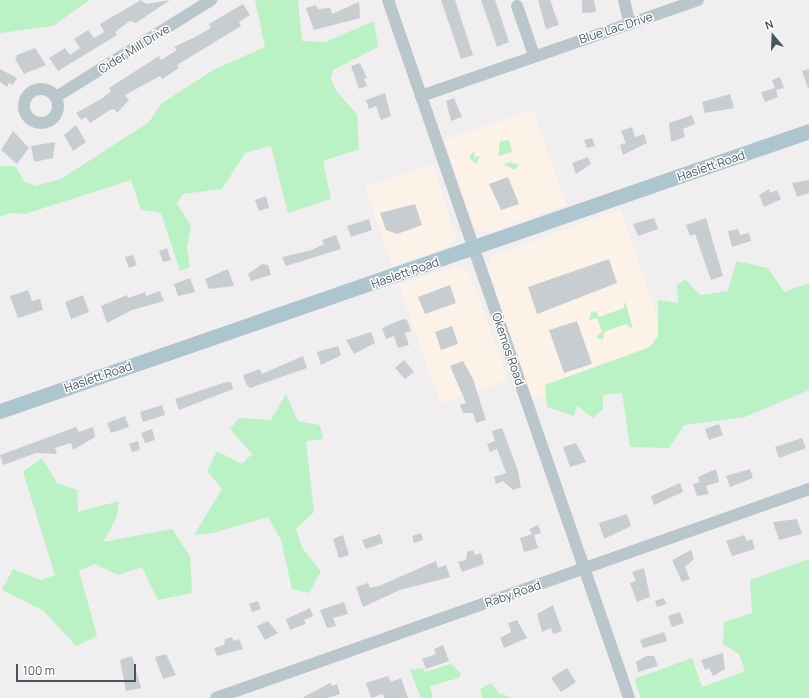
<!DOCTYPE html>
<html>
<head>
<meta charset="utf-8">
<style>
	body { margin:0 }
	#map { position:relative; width:809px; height:698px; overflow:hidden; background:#f1eeef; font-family:Manrope,sans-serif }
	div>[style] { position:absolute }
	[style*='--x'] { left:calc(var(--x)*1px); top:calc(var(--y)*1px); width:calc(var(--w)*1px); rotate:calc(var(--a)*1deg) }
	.commercial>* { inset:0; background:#fdf2e7 }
	.green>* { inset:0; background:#baf2c5 }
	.building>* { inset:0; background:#c8cdd2 }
	.minor>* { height:12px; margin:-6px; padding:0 6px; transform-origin:6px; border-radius:6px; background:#b9c7cd }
	.minor>.ring { margin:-6px; padding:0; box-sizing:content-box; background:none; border:12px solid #b9c7cd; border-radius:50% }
	.major>* { height:15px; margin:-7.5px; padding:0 7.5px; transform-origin:7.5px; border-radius:7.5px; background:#acc5cf }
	span { translate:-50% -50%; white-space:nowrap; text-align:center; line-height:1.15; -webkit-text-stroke:3px #fff; paint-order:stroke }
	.street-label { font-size:12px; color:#45565d }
	.north { position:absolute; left:753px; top:16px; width:40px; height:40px; -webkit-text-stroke:3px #fff; paint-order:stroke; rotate:341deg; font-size:11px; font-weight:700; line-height:16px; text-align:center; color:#45565d }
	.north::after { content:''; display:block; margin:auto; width:14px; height:18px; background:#45565d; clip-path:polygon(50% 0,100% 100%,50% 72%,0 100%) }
	.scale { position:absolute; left:16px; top:664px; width:120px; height:18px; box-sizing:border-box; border:2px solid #45565d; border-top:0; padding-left:5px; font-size:12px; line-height:14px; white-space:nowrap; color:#45565d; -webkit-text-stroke:3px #fff; paint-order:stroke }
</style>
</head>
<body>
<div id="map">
	<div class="commercial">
		<i style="clip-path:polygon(533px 110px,566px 205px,490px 232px,480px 232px,474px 226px,444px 140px)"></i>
		<i style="clip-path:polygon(433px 164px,456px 238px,449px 246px,392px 266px,365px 187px)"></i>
		<i style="clip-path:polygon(620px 209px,670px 354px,531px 401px,488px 267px,490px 257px)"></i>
		<i style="clip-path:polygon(456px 266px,470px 273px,508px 380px,440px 403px,399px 285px)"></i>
	</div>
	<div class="green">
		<i style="clip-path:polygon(0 0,89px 0,53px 26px,0 33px)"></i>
		<i style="clip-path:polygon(255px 0,298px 0,302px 41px,325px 42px,374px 21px,378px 47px,333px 70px,331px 79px,337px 92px,357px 114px,359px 149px,323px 161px,331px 199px,288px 213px,271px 146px,245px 153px,222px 189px,183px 194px,177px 203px,191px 226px,187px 248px,190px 267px,180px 271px,161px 213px,141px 210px,131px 180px,25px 214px,10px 213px,0 217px,0 166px,15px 166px,24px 181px,35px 186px,61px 179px,149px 122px,162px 103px,215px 69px,265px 47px)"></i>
		<i style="clip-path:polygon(509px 140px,512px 152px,498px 156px,500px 141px)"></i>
		<i style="clip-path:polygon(475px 150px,474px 157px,480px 156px,476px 164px,469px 157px)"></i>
		<i style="clip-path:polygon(510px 162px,519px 165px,515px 170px,503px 164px)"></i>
		<i style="clip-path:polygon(736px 261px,768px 268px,784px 292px,809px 283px,809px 390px,745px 417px,684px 425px,669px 448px,630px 447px,622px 393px,603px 395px,603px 409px,593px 418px,577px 406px,574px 416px,547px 407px,545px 385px,650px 347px,658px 336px,658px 300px,678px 303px,677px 285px,685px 279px,700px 295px,728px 291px)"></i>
		<i style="clip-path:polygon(625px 301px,633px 329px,626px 324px,604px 332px,603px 340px,596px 337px,602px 332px,597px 318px,589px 320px,591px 312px,596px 311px,599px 317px,624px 308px)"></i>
		<i style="clip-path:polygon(286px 394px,298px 421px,320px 425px,323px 439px,306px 441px,314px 512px,296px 529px,302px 548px,321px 571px,309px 593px,292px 589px,281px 540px,268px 517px,213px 533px,194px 535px,222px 489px,207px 471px,217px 451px,242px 464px,252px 454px,230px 429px,239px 418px,271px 420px)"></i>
		<i style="clip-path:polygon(42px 458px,57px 483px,77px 490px,78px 512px,119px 501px,116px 519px,103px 542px,172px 529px,190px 556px,192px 593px,158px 600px,142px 567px,118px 575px,95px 564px,79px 571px,97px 636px,76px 646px,44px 611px,2px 590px,13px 569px,41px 580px,55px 575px,23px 472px)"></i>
		<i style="clip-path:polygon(809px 559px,809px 698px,641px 698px,634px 679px,692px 658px,702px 687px,745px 671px,739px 654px,723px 644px,724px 622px,752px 613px,750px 580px)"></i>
		<i style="clip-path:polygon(451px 664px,461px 673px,459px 678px,430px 686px,433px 698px,421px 698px,410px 670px,423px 668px,425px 672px)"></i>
		<i style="clip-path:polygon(491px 683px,499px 693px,513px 698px,482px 698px,480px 689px)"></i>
	</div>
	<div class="building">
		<i style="clip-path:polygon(141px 0,146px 4px,170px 0,136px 23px,130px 21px,120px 28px,115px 32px,117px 35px,58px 71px,49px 58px,65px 48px,70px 55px,80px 48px,74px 39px,88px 30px,94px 38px,104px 32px,100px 24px)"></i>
		<i style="clip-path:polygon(441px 0,455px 0,473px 55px,461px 59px)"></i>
		<i style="clip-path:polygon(481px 0,495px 0,509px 42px,497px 47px)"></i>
		<i style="clip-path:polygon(538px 0,550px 0,559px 25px,546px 29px)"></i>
		<i style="clip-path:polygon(582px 0,594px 0,596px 12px,582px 13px)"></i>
		<i style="clip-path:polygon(359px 2px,360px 18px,314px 30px,306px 8px,316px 5px,318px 9px,330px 8px,332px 14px)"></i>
		<i style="clip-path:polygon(243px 4px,250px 15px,239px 22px,241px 26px,177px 65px,179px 68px,162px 79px,160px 76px,125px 95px,129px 100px,117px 113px,114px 109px,110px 110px,90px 123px,86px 117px,81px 120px,76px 113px,103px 98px,111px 91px,109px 88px,159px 56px,161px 60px,177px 50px,174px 47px,195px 37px,211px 28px,209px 24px)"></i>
		<i style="clip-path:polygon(35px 48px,46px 65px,24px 74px,15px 59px,17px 55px)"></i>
		<i style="clip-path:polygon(360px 63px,367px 78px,364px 79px,367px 86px,359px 89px,351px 66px)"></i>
		<i style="clip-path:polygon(0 69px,17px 78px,13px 85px,9px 83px,7px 87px,0 82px)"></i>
		<i style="clip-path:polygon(809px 69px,809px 88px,808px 88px,802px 71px)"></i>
		<i style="clip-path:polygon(780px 77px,784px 88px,776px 90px,778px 97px,765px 102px,761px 92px,775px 88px,772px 80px)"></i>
		<i style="clip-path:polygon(385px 93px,391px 116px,381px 120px,376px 106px,369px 109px,366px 100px)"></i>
		<i style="clip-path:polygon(730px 94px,734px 108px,705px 113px,702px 102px)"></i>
		<i style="clip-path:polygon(454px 98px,462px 117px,451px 121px,446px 101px)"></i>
		<i style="clip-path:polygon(692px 115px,695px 124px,683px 129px,685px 137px,671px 142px,669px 123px)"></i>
		<i style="clip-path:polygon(76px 125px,86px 142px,73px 151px,64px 135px)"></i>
		<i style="clip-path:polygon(632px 127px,635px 137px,644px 134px,647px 143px,623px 155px,620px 145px,626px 143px,621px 131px)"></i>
		<i style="clip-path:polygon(13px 131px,29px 148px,17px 164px,1px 150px)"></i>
		<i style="clip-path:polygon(592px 138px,595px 146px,587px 148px,584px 140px)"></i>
		<i style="clip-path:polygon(55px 142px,53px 158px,34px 162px,31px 146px)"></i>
		<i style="clip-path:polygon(588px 157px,591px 164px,576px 174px,572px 163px)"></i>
		<i style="clip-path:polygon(508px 177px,519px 204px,501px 210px,489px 184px)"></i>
		<i style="clip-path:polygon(809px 180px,809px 193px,797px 197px,792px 183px)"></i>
		<i style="clip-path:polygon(769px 189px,770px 193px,777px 190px,781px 199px,764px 207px,759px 195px)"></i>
		<i style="clip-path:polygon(266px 196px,269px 208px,259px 211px,255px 200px)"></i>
		<i style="clip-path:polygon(415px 204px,422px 225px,397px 234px,386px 230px,380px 213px)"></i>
		<i style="clip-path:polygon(654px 218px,658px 229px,638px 236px,633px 224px)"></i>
		<i style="clip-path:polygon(706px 218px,723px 276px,711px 280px,695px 234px,690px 236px,686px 225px)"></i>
		<i style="clip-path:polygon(369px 219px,372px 230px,351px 237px,347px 226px)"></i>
		<i style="clip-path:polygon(738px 229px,740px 235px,749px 233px,751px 241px,732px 247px,728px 231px)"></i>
		<i style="clip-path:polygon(336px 235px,341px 249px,286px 266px,282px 257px,312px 250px,324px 244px,322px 240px)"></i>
		<i style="clip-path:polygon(167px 248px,171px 260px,163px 262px,159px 251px)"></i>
		<i style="clip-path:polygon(133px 255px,137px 265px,129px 268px,125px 257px)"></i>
		<i style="clip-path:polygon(609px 259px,617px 283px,537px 314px,528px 287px)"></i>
		<i style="clip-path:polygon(262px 264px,268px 265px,271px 275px,251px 281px,248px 274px)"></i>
		<i style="clip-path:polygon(228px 269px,234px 286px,209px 289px,205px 279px)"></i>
		<i style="clip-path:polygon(190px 278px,195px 292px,178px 296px,174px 284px)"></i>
		<i style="clip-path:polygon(450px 285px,456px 303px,425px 314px,418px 297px)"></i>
		<i style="clip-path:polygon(28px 290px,32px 301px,40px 299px,43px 310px,18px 318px,10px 296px)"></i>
		<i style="clip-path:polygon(160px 291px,164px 301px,132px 310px,107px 323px,101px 306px,127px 295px,128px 298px,145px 292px,146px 296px)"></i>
		<i style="clip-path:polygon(83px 295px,89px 312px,71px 319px,65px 302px)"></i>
		<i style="clip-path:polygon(403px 319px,407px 320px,411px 331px,405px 333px,409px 345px,398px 348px,394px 336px,386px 339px,382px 328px)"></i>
		<i style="clip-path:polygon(577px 321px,592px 364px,564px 373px,549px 330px)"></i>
		<i style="clip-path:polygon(452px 326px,458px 344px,441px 350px,435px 332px)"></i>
		<i style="clip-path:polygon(371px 332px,375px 343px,354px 354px,346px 340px)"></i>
		<i style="clip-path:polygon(338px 346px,341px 355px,321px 365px,317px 352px)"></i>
		<i style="clip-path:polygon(303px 356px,307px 368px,250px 388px,246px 384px,243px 375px,260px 369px,262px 374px)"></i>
		<i style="clip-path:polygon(404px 360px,414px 372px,405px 379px,395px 368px)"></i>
		<i style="clip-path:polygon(463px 361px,473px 379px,486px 420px,476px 423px,473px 413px,463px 413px,460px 405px,466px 403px,450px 366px)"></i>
		<i style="clip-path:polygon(226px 382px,231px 382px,233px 389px,179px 410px,175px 399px)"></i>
		<i style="clip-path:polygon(162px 405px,165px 415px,143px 422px,140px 412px)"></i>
		<i style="clip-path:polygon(125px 416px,129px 427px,111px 433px,107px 423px)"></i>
		<i style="clip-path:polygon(719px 424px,723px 435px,709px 440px,705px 429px)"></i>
		<i style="clip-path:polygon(76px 427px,79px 432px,93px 427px,95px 437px,73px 450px,71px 443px,55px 448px,57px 454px,36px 453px,3px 465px,0 455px)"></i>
		<i style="clip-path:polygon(502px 428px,518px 471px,521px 487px,513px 490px,503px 481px,496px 484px,494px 477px,506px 473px,497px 449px,490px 452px,487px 444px,495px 441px,492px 431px)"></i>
		<i style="clip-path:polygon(152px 429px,155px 440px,145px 443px,141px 433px)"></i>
		<i style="clip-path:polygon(802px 438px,806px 448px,779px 458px,775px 447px)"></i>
		<i style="clip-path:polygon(138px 441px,140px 450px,132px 452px,129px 444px)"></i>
		<i style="clip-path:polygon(576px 443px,586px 462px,570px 467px,563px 447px)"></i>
		<i style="clip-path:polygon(716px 469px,719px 482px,706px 486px,709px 494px,697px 496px,693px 484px,700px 482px,698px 477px)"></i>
		<i style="clip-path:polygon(750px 469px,753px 478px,730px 487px,726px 476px)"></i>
		<i style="clip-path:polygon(680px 483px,683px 492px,654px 505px,651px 496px)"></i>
		<i style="clip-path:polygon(627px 514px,631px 526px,604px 539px,599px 523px)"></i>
		<i style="clip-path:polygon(797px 519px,802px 534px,779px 540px,773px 522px)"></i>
		<i style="clip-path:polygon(538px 525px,541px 533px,534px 535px,538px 548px,524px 552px,520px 538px,532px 534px,529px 529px)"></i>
		<i style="clip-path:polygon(421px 533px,423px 540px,414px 543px,412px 536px)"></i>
		<i style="clip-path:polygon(380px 534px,383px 543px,366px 549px,362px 540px)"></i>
		<i style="clip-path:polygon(343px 535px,349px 555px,339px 558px,333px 539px)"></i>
		<i style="clip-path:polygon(744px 535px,747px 541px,752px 539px,755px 549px,732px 556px,726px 541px)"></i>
		<i style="clip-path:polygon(473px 550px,475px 555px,481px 553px,484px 564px,462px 572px,458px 562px,466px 560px,467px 552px)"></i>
		<i style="clip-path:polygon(691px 550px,694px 559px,685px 567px,690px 579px,682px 582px,672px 560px)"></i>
		<i style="clip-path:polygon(436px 561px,438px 568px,446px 565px,450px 577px,400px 590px,363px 607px,356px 587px,368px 583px,370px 588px,379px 586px)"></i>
		<i style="clip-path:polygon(644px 568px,650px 597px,637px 602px,630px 583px,636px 581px,632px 572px)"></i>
		<i style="clip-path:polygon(664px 598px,666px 604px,657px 607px,655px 601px)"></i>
		<i style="clip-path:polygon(258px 601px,261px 609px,252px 612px,249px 604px)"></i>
		<i style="clip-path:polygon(344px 602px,348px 614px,333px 618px,336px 626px,327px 628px,320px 610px)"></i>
		<i style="clip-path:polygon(553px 605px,562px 631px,553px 634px,551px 628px,542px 632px,537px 614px)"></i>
		<i style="clip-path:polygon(310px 608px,313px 616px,304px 620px,306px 624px,290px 630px,286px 619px)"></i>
		<i style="clip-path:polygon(680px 612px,684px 623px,672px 627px,668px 616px)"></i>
		<i style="clip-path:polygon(517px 620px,527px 638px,504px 648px,500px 638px,511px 632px,508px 623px)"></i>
		<i style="clip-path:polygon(268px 621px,278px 633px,265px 640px,257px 626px)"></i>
		<i style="clip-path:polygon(664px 632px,667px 641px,643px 648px,640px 640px)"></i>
		<i style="clip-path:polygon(232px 637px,233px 641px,239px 639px,243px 649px,217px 656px,214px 648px,224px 645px,225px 639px)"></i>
		<i style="clip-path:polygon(443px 645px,449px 661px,426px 669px,422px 659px,436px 654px,434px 649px)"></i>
		<i style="clip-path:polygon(723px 653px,725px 669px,713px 676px,709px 668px,705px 670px,701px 660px)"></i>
		<i style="clip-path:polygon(166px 654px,176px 675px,163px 679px,155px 657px)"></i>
		<i style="clip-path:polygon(132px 656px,141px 688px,126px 691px,120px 660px)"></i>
		<i style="clip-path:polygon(646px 656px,654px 656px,658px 666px,638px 672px,636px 662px)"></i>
		<i style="clip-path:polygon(567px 668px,576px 682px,561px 692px,551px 678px)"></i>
		<i style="clip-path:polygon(388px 676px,391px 682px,401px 678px,408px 698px,384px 698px,383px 694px,371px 698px,366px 683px)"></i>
		<i style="clip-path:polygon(330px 683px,332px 686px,337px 684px,340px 694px,327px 698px,302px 698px)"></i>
	</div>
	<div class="minor">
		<i style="--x:388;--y:0;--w:738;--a:70.95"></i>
		<i style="--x:624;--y:0;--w:23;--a:77"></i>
		<i style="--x:517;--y:6;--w:52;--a:70.9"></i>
		<i class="ring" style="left:24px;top:89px;width:22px;height:22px"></i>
		<i style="--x:421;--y:96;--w:293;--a:-19.1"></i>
		<i style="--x:56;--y:97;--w:183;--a:-32"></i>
		<i style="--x:216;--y:698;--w:629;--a:-19.41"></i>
	</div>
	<div class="major">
		<i style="--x:0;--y:411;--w:856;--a:-19.09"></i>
	</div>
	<div class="street-label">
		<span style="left:616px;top:28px;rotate:-18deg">Blue Lac Drive</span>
		<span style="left:134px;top:49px;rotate:-32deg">Cider Mill Drive</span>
		<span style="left:711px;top:166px;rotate:-19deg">Haslett Road</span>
		<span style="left:405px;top:273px;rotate:-19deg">Haslett Road</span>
		<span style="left:508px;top:349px;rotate:71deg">Okemos Road</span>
		<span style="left:98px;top:377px;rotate:-19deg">Haslett Road</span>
		<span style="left:513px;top:594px;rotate:-19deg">Raby Road</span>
	</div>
	<div class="north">N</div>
	<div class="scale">100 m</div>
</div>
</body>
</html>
